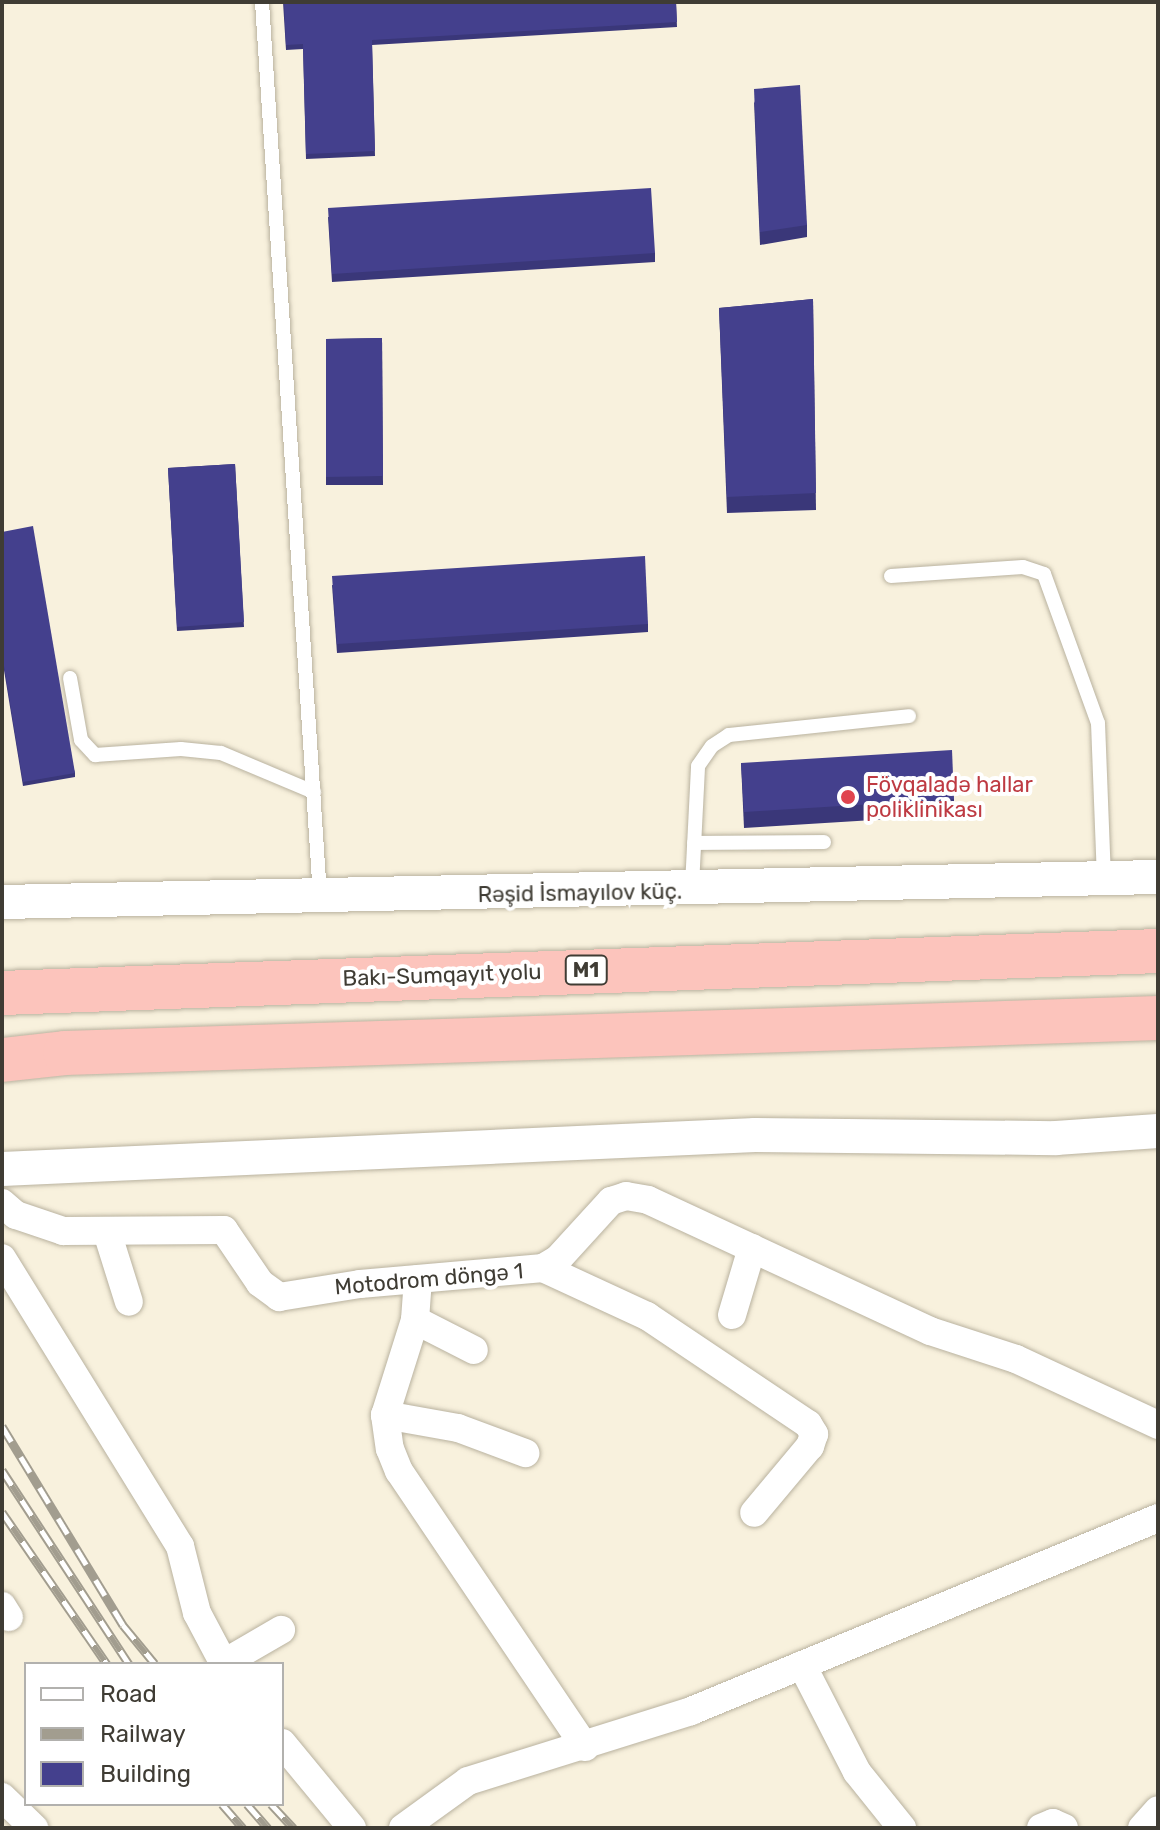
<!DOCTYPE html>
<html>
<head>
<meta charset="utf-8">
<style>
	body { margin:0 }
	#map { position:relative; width:1160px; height:1830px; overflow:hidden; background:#f8f1dd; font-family:Rubik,sans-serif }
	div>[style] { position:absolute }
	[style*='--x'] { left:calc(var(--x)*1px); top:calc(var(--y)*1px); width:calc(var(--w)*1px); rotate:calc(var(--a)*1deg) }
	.roads { filter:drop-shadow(0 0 2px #b9b29f) drop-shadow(0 0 2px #b9b29f) }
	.service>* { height:14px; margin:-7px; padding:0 7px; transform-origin:7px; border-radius:7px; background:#fff }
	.minor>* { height:28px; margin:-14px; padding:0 14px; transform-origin:14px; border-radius:14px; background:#fff }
	.tertiary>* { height:34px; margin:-17px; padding:0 17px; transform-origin:17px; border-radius:17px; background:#fff }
	.trunk>* { height:44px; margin:-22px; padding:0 22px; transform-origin:22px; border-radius:22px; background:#fcc4bc }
	.rail>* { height:9px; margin-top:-4.5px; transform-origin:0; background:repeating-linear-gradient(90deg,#fff 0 18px,#a29d8f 0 36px); box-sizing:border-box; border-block:2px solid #a29d8f }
	.wall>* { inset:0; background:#3a3779 }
	.building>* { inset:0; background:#44408d }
	.dots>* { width:22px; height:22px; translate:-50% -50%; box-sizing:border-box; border:4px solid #fff; border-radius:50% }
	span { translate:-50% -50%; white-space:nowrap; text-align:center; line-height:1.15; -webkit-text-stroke:8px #fff; paint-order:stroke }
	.shield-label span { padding:2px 6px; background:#fff; border:2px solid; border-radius:6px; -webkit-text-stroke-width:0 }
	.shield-label { font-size:20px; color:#3f3c34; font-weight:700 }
	.health-label { font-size:22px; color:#be3a42 }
	.left { translate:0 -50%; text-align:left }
	.street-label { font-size:22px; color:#3f3c34 }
	.frame { position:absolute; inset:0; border:4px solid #3f3c34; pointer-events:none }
	.legend { position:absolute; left:24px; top:1662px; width:260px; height:144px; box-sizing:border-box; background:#fff; border:2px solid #b2b1ae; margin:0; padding:10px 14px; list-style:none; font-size:24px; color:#3f3c34 }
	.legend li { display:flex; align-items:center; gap:16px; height:40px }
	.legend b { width:40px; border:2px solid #b2b1ae }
</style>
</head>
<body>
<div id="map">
	<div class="roads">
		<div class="service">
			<i style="--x:262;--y:2;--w:897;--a:86.29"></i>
			<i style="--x:891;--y:576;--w:132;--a:-3.9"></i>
			<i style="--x:1023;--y:567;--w:22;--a:18"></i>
			<i style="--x:1044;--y:574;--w:158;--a:70.1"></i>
			<i style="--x:1098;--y:723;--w:156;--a:87.8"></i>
			<i style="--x:70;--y:678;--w:63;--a:79.9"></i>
			<i style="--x:81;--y:740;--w:21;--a:47"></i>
			<i style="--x:95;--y:755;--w:86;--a:-4"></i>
			<i style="--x:181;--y:749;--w:40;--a:5.7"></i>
			<i style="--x:221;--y:753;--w:101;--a:22.8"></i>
			<i style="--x:694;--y:843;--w:130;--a:-0.4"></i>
			<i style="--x:692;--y:886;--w:120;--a:-87.1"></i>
			<i style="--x:698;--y:766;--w:24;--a:-55"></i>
			<i style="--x:712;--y:746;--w:20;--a:-33"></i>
			<i style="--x:729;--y:735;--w:181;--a:-6"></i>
		</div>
		<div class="minor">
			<i style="--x:2;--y:1203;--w:18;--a:41"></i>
			<i style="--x:16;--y:1215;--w:50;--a:18.8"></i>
			<i style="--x:63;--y:1231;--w:161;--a:-0.4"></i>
			<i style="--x:224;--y:1230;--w:64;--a:55.8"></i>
			<i style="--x:260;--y:1283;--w:24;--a:36"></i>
			<i style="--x:279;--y:1297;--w:82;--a:-9.1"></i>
			<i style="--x:360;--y:1284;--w:184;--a:-5"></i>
			<i style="--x:543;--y:1268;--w:17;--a:-31"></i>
			<i style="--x:558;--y:1259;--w:79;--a:-47.6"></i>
			<i style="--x:611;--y:1201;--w:16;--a:-18"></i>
			<i style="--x:626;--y:1196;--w:22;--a:10"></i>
			<i style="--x:648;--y:1200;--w:311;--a:24.9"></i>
			<i style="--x:930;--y:1331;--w:90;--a:18"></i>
			<i style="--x:1016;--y:1359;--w:157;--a:24.9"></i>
			<i style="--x:107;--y:1232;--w:73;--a:72.6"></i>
			<i style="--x:2;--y:1258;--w:339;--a:58.3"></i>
			<i style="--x:180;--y:1546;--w:69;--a:75.8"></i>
			<i style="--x:197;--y:1613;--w:58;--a:62.1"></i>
			<i style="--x:543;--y:1268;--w:115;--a:24.8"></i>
			<i style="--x:647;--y:1316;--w:194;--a:33.9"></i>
			<i style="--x:808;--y:1424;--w:12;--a:59"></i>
			<i style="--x:814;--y:1434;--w:13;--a:108"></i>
			<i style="--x:810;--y:1446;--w:87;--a:129.9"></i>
			<i style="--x:418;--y:1279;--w:41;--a:94.2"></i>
			<i style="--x:415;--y:1320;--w:100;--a:107.5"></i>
			<i style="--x:385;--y:1415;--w:34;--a:82"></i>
			<i style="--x:390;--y:1449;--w:24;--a:68"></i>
			<i style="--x:399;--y:1471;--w:333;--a:56"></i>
			<i style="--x:732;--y:1315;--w:70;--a:-73.4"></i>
			<i style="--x:415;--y:1320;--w:66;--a:27"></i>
			<i style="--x:385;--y:1415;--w:74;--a:10.1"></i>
			<i style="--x:458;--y:1428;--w:72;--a:20.5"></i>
			<i style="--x:2;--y:1606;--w:13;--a:58"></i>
			<i style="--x:224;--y:1663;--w:66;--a:-30.1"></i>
			<i style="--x:802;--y:1665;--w:120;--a:62.8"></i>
			<i style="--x:857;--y:1772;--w:72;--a:51.2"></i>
			<i style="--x:282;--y:1743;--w:110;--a:50.5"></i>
			<i style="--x:2;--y:1797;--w:45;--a:44.1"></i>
			<i style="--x:403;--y:1828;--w:80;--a:-35.9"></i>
			<i style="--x:468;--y:1781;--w:234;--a:-17.4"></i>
			<i style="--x:691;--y:1711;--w:505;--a:-22.45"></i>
			<i style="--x:1041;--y:1828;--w:13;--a:-23"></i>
			<i style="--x:1053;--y:1823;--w:12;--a:24"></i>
			<i style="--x:1142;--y:1828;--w:24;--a:-48"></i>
		</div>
		<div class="tertiary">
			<i style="--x:2;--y:902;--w:1156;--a:-1.24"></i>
			<i style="--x:2;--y:1169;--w:754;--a:-2.59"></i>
			<i style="--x:755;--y:1135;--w:301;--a:0.6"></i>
			<i style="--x:1056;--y:1138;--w:102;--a:-3.9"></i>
		</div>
		<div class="trunk">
			<i style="--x:2;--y:993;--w:1157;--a:-2.08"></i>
			<i style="--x:2;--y:1060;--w:63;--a:-6.3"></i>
			<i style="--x:65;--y:1053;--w:1094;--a:-1.83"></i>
		</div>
	</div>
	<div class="rail">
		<i style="--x:2;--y:1426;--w:233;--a:58.7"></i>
		<i style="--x:123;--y:1625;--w:50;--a:50.6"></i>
		<i style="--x:2;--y:1470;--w:232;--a:56.8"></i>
		<i style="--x:2;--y:1512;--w:185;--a:55.4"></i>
		<i style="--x:222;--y:1804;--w:32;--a:49"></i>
		<i style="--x:247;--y:1804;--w:32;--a:49"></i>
		<i style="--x:271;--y:1804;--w:33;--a:47"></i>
	</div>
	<div class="wall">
		<i style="clip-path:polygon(283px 2px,676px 2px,677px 27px,372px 45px,375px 156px,306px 159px,303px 49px,286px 50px)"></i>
		<i style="clip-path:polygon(754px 101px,807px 225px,807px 237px,760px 245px)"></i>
		<i style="clip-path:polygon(328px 217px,655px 253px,655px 262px,332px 282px)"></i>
		<i style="clip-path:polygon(813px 299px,816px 510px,727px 513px,719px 308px)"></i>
		<i style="clip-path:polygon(382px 338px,383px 485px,326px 485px,326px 339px)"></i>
		<i style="clip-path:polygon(235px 464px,244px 627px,177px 631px,168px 468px)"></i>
		<i style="clip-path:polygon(2px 532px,75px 773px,75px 777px,23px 786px,2px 658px)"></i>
		<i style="clip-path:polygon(332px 585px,648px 624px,648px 632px,337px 653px)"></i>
		<i style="clip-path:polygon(741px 763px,954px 799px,954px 815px,744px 828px)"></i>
	</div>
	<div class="building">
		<i style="clip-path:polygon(284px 2px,676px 2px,677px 22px,372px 40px,375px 151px,306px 154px,303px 44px,286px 45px)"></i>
		<i style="clip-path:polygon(800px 85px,807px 225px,760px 232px,754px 89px)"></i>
		<i style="clip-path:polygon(651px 188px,655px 253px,332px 274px,328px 208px)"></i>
		<i style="clip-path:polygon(813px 299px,816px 493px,727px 497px,719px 308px)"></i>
		<i style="clip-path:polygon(382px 338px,383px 476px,326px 477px,326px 339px)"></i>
		<i style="clip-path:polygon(235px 464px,244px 622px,177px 627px,168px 468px)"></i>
		<i style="clip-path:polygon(33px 526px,75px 773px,23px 782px,2px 654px,2px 532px)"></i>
		<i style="clip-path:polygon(645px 556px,648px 624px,337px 644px,332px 576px)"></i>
		<i style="clip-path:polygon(952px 750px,954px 799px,744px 812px,741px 763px)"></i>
	</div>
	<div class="dots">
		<i style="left:848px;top:797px;background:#e0444e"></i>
	</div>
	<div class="shield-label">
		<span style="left:586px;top:970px">M1</span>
	</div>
	<div class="health-label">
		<span class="left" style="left:866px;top:797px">Fövqaladə hallar<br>poliklinikası</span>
	</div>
	<div class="street-label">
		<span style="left:580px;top:893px;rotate:-1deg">Rəşid İsmayılov küç.</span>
		<span style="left:442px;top:975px;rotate:-2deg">Bakı-Sumqayıt yolu</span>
		<span style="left:429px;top:1279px;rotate:-5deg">Motodrom döngə 1</span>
	</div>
	<div class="frame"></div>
	<ul class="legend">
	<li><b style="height:10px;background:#fff"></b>Road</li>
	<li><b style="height:10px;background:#a29d8f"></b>Railway</li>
	<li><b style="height:22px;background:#44408d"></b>Building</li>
	</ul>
</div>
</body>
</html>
